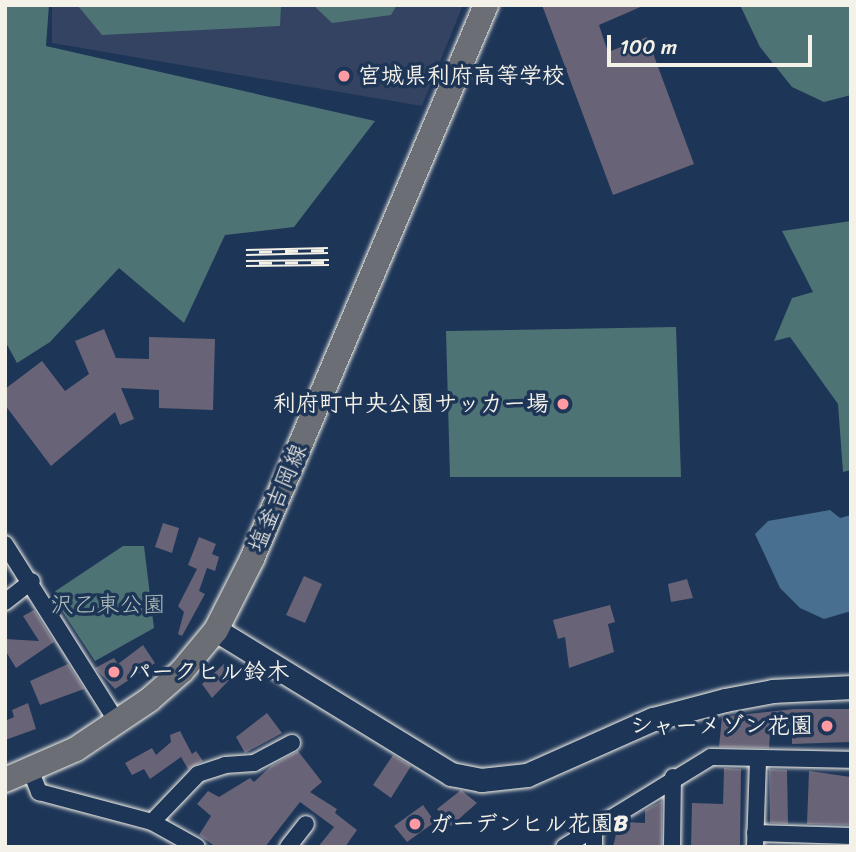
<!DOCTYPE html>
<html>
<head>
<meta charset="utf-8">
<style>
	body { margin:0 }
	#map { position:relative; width:856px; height:852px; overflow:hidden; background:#1d3557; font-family:Sriracha,"Klee One",sans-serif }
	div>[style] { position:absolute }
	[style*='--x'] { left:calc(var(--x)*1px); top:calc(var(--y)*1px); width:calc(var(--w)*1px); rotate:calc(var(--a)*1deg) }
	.built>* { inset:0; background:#344361 }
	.green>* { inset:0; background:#4e7375 }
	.water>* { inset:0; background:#486f90 }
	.building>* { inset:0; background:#686377 }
	.roads { filter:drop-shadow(0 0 2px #f4f1e8) drop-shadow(0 0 2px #f4f1e8) }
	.street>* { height:16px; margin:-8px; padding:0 8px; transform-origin:8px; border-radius:8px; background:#1d3557 }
	.secondary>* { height:23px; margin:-11.5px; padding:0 11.5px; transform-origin:11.5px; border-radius:11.5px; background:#1d3557 }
	.primary>* { height:24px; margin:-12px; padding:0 12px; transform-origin:12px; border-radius:12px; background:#6b6f75 }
	.rail>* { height:7px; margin-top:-3.5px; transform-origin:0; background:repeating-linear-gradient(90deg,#1d3557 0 13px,#f4f1e8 0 26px); box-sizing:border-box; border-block:2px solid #f4f1e8 }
	.dots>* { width:19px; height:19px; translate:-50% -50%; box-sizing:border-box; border:4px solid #1d3557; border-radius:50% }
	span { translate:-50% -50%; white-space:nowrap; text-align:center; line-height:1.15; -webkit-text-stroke:7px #1d3557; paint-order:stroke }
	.poi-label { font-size:23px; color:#f4f1e8; font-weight:700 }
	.left { translate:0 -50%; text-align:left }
	.right { translate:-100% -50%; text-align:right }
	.street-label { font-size:23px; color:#f4f1e8 }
	.park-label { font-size:23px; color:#b2bfba }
	.frame { position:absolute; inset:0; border:7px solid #f4f1e8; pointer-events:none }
	.scale { position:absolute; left:607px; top:35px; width:205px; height:32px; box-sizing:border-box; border:4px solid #f4f1e8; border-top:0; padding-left:9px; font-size:21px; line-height:24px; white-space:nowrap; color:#f4f1e8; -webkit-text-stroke:5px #1d3557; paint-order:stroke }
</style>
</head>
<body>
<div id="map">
	<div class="built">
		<i style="clip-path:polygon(52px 5px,463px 5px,422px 106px,52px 43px)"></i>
	</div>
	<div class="green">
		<i style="clip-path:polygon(5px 5px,49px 5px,46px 46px,375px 121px,294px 227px,225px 235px,184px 323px,119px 268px,50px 342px,17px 363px,5px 341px)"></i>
		<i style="clip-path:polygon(281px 5px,280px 26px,102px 35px,78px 6px)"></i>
		<i style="clip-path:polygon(313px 5px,397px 5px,391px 15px,332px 23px)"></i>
		<i style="clip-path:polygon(740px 5px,851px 5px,851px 95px,824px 102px,792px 87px,760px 47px)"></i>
		<i style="clip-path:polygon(851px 221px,851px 470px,843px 472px,838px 404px,790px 337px,774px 341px,792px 298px,813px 292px,782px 231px)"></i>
		<i style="clip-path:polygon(676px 327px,681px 477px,450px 477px,446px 331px)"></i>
		<i style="clip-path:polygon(123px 546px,144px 546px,154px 628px,95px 661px,51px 594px)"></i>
	</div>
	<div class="water">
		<i style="clip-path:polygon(830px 510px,840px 518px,851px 515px,851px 611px,824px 619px,800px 608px,780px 588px,755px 534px,768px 521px)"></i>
	</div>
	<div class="building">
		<i style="clip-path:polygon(542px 5px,645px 5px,599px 25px,608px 52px,647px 37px,694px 164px,613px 195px)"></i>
		<i style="clip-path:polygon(104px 329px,116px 358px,149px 359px,149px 337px,215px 339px,213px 410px,159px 408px,159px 390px,121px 388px,134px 419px,120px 425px,115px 412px,51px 466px,5px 405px,5px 389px,42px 361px,65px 391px,89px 374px,75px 341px)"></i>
		<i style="clip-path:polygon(163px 523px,179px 528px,172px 553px,155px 547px)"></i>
		<i style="clip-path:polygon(199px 537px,216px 544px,212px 554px,219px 557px,215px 571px,207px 568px,199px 591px,205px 594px,182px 636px,178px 634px,184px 612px,178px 606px,197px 569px,188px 565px)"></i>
		<i style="clip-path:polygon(304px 576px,322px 584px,305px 623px,286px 615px)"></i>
		<i style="clip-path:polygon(687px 579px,693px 598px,671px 602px,668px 584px)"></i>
		<i style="clip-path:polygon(610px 605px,615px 622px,608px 624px,614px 652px,569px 668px,565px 637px,558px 639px,553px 620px)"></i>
		<i style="clip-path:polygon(34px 610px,54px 642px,16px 668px,5px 650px,5px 639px,39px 641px,23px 616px)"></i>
		<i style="clip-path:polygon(143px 645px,155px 663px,115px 689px,95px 668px,114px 658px,118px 664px)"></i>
		<i style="clip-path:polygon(68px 664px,84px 689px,40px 705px,30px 681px)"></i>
		<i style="clip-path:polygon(224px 664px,234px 675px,212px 698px,202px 684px)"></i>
		<i style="clip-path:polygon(28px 703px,36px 729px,5px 740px,5px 721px,14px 717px,12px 710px)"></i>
		<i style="clip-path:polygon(794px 709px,851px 709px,851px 742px,792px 744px,792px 734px,770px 735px,769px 748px,719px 747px,722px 717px)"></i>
		<i style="clip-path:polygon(267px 713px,282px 733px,245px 753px,236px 737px)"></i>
		<i style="clip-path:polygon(180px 731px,192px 754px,196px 751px,203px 761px,188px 769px,181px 757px,150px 779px,144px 769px,132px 775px,125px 763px,152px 748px,156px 755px,171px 742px,170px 735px)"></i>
		<i style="clip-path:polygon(298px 751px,322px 782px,310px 792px,337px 809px,335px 813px,357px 830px,345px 847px,318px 847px,334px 827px,300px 802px,265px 847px,216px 847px,199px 835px,211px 816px,197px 804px,208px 791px,219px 797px,250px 778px,254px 782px,271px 766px)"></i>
		<i style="clip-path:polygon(393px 755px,411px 766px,391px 798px,373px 785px)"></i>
		<i style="clip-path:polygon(724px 768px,741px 769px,740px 847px,691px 847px,692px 803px,723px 804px)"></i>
		<i style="clip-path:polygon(769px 769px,787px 770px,788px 824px,770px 823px)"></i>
		<i style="clip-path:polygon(809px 771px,851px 777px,851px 825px,807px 824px)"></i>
		<i style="clip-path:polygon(461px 790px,477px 803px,451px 826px,437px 809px)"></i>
		<i style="clip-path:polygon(662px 801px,662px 847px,613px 847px,618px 826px,625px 822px,645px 823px,645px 810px)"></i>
		<i style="clip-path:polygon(423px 805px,435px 822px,407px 842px,394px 826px)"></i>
	</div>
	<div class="roads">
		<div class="street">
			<i style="--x:5;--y:544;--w:210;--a:57.8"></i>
			<i style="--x:5;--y:602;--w:34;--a:-38"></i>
			<i style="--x:31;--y:772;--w:22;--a:68"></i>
			<i style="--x:39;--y:792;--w:117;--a:14.9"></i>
			<i style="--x:152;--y:822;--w:51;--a:29.1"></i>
			<i style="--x:152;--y:822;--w:66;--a:-46.2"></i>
			<i style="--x:198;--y:774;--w:28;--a:-18"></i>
			<i style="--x:225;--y:765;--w:29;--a:-4"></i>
			<i style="--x:254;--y:763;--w:43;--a:-27.8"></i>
			<i style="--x:755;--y:833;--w:96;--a:1.8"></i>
			<i style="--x:288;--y:847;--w:29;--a:-52"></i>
			<i style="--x:564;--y:847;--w:172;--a:-31.5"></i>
			<i style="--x:711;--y:757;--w:140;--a:1.2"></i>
			<i style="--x:594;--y:847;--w:22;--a:-90"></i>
			<i style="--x:672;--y:847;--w:70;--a:-89.2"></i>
			<i style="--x:755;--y:847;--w:88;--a:-88"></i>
		</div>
		<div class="secondary">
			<i style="--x:216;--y:630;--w:276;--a:31.5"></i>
			<i style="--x:451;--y:774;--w:31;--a:11"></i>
			<i style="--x:481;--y:780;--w:46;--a:-6.2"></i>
			<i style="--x:527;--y:775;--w:138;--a:-24"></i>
			<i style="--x:653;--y:719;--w:74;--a:-14.8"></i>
			<i style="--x:725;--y:700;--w:49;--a:-10.6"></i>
			<i style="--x:773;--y:691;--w:78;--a:-2.9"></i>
		</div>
		<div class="primary">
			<i style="--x:5;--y:780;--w:77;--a:-23.6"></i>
			<i style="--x:76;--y:749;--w:88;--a:-33.9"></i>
			<i style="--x:149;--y:700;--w:44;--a:-41.3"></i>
			<i style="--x:182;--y:671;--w:53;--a:-50.3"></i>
			<i style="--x:216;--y:630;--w:80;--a:-63.1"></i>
			<i style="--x:252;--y:559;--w:601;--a:-67.1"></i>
		</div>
	</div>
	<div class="rail">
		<i style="--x:246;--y:252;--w:82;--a:-1.4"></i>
		<i style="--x:246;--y:263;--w:83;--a:-0.7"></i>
	</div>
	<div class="dots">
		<i style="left:344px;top:76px;background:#ff9aa2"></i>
		<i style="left:563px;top:404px;background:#ff9aa2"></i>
		<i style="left:114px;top:672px;background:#ff9aa2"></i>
		<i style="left:827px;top:726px;background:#ff9aa2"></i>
		<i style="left:415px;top:824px;background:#ff9aa2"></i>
	</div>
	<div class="poi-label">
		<span class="left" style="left:358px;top:76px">宮城県利府高等学校</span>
		<span class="right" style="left:549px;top:404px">利府町中央公園サッカー場</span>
		<span class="left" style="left:128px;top:672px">パークヒル鈴木</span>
		<span class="right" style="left:813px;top:726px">シャーメゾン花園</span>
		<span class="left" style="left:429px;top:824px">ガーデンヒル花園B</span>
	</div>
	<div class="street-label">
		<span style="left:278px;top:498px;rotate:-67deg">塩釜吉岡線</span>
	</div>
	<div class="park-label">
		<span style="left:108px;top:605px">沢乙東公園</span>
	</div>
	<div class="frame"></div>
	<div class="scale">100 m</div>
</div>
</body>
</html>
